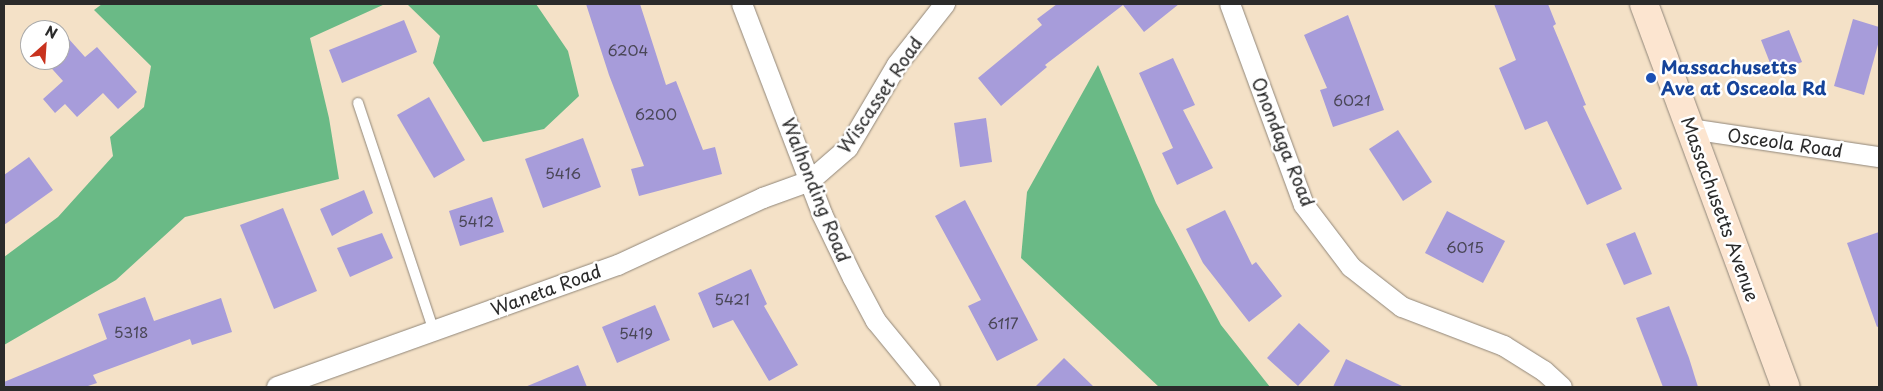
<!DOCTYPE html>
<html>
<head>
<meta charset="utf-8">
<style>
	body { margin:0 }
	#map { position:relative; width:1883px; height:391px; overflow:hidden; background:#f4e1c7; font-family:"Playpen Sans",sans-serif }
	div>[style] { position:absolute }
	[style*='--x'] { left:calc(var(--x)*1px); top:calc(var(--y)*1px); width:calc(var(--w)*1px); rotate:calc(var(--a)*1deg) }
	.forest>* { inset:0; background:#6aba86 }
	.building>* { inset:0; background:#a79cda }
	.roads { filter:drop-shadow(0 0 1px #908679) drop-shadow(0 0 1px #908679) }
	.lane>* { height:10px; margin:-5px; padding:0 5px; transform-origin:5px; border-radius:5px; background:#fff }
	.street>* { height:20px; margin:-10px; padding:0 10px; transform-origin:10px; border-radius:10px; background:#fff }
	.secondary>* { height:28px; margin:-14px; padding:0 14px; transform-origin:14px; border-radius:14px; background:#fce5d0 }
	.dots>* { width:14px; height:14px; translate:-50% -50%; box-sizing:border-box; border:2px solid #fff; border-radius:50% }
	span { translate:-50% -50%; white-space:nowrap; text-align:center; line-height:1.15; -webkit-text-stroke:5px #fff; paint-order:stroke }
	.number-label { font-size:15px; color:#4a4757 }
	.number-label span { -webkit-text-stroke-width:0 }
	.transit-label { font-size:18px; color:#164399; font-weight:700 }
	.left { translate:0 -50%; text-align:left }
	.street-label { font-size:18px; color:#2b2b2b }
	.frame { position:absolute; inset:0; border:5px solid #2b2b2b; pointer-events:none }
	.north { position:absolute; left:20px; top:20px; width:50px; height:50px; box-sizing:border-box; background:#fff; border:1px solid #aaa; border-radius:50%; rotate:26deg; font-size:14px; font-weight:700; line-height:20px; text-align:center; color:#2b2b2b }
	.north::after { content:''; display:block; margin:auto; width:18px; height:22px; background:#c8321e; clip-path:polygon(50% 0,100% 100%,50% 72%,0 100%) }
</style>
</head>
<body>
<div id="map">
	<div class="forest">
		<i style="clip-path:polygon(102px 4px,385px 4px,310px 38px,329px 118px,339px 179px,185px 217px,116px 280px,4px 345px,4px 257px,58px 217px,113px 156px,110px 137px,144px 107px,151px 66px,94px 10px)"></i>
		<i style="clip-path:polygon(407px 4px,536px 4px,568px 51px,579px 96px,544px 129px,483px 142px,433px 63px,440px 36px)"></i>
		<i style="clip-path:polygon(1098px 65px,1156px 203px,1221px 325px,1270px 387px,1159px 387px,1021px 258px,1027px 192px)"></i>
	</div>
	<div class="building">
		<i style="clip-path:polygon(586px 4px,640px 4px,666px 85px,676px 81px,703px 150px,715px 147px,722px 174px,639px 196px,631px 169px,644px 166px,609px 75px)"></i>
		<i style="clip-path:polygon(1057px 4px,1179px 4px,1144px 32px,1123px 5px,1045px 65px,1047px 67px,1001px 106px,978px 78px,1042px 25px,1037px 19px)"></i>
		<i style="clip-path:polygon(1494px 4px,1548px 4px,1556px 24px,1553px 26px,1586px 105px,1583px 106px,1622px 189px,1587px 205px,1547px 121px,1525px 130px,1499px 68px,1516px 60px)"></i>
		<i style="clip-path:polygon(1348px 15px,1384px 110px,1333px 127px,1320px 90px,1327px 88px,1304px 35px)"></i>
		<i style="clip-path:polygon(1853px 19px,1879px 27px,1879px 41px,1864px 95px,1834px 86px)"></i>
		<i style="clip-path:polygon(404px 20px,417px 52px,342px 83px,329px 50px)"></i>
		<i style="clip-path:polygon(59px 28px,85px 57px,97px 47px,137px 92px,118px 109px,103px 93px,77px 117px,65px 104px,55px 113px,43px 99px,63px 81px,44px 60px,60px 60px)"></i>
		<i style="clip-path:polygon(1789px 30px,1802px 62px,1774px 73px,1761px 40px)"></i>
		<i style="clip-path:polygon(1173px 58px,1195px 105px,1183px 110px,1213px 168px,1177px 185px,1162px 153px,1173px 148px,1139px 73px)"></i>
		<i style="clip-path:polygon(429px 97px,465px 160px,434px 178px,397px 115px)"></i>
		<i style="clip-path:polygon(986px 118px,992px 162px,960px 167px,954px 123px)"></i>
		<i style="clip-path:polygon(1398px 130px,1432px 182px,1403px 201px,1369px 149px)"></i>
		<i style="clip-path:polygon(583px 138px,601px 187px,543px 208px,525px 159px)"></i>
		<i style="clip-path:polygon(29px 157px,53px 190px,4px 225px,4px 175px)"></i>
		<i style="clip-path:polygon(364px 190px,373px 213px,332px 236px,320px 209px)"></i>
		<i style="clip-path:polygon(492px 197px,504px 232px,460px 246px,449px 211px)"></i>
		<i style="clip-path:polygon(965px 200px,1038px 340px,997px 361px,968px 306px,981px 300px,935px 216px)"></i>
		<i style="clip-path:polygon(283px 208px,317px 291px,274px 309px,240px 225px)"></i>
		<i style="clip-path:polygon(1225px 210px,1252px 265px,1256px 262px,1282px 296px,1249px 322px,1203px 263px,1186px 229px)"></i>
		<i style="clip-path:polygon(1447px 211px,1505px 241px,1483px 283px,1425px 253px)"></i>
		<i style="clip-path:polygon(1635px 232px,1652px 274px,1624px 285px,1606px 244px)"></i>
		<i style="clip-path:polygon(1879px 232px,1879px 326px,1877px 327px,1847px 243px)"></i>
		<i style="clip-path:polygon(382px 233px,393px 258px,350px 277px,337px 248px)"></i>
		<i style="clip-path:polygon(751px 269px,767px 304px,764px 306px,798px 365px,769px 381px,733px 320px,713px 328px,698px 293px)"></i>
		<i style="clip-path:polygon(145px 297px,154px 321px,221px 298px,232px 332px,192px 345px,190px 339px,93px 375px,97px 383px,85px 387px,4px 387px,4px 382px,107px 339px,98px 314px)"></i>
		<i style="clip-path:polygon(655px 305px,670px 340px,617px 363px,602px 327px)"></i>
		<i style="clip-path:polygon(1669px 306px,1689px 358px,1698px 387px,1663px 387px,1636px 318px)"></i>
		<i style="clip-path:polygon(1299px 323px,1330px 351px,1298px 386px,1267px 358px)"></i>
		<i style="clip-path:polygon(1064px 358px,1094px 387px,1035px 387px)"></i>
		<i style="clip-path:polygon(1346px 359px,1404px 387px,1333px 387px)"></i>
		<i style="clip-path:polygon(578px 365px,587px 387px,525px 387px)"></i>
	</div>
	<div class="roads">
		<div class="lane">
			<i style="--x:358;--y:103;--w:240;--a:71.6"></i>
		</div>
		<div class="street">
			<i style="--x:742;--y:4;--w:225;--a:69.1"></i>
			<i style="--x:822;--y:214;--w:71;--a:64.2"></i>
			<i style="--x:853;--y:278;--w:49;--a:61.9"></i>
			<i style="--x:876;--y:321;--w:85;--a:50.7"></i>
			<i style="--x:1230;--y:4;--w:214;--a:69.8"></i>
			<i style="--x:1304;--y:205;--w:78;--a:52.8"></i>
			<i style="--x:1351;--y:267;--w:65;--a:38.1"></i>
			<i style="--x:1402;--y:307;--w:109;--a:20.9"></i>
			<i style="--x:1504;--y:346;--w:47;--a:32"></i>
			<i style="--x:1544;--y:371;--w:24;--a:42"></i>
			<i style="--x:1691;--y:129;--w:190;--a:8.5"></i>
			<i style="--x:277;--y:387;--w:362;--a:-19.7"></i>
			<i style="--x:618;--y:265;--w:160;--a:-24.8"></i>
			<i style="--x:763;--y:198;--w:50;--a:-19.9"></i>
			<i style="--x:810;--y:181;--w:50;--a:-41"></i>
			<i style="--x:848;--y:148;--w:96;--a:-59.4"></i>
			<i style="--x:897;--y:65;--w:78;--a:-51.8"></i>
		</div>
		<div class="secondary">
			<i style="--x:1644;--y:4;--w:408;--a:69.7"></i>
		</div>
	</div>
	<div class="dots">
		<i style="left:1651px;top:78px;background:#1a4fb4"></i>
	</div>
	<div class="number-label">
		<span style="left:628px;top:50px">6204</span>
		<span style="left:1352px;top:100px">6021</span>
		<span style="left:656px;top:114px">6200</span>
		<span style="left:563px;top:173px">5416</span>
		<span style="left:476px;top:221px">5412</span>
		<span style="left:1465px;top:247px">6015</span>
		<span style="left:732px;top:299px">5421</span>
		<span style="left:1003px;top:323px">6117</span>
		<span style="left:131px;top:332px">5318</span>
		<span style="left:636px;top:333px">5419</span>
	</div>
	<div class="transit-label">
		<span class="left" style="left:1661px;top:78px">Massachusetts<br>Ave at Osceola Rd</span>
	</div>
	<div class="street-label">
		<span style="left:880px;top:95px;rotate:-56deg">Wiscasset Road</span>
		<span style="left:1283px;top:142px;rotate:68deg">Onondaga Road</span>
		<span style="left:1785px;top:143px;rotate:8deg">Osceola Road</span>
		<span style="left:816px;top:190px;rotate:68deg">Walhonding Road</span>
		<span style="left:1720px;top:209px;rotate:70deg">Massachusetts Avenue</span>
		<span style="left:546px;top:290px;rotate:-20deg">Waneta Road</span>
	</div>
	<div class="frame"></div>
	<div class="north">N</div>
</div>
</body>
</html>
